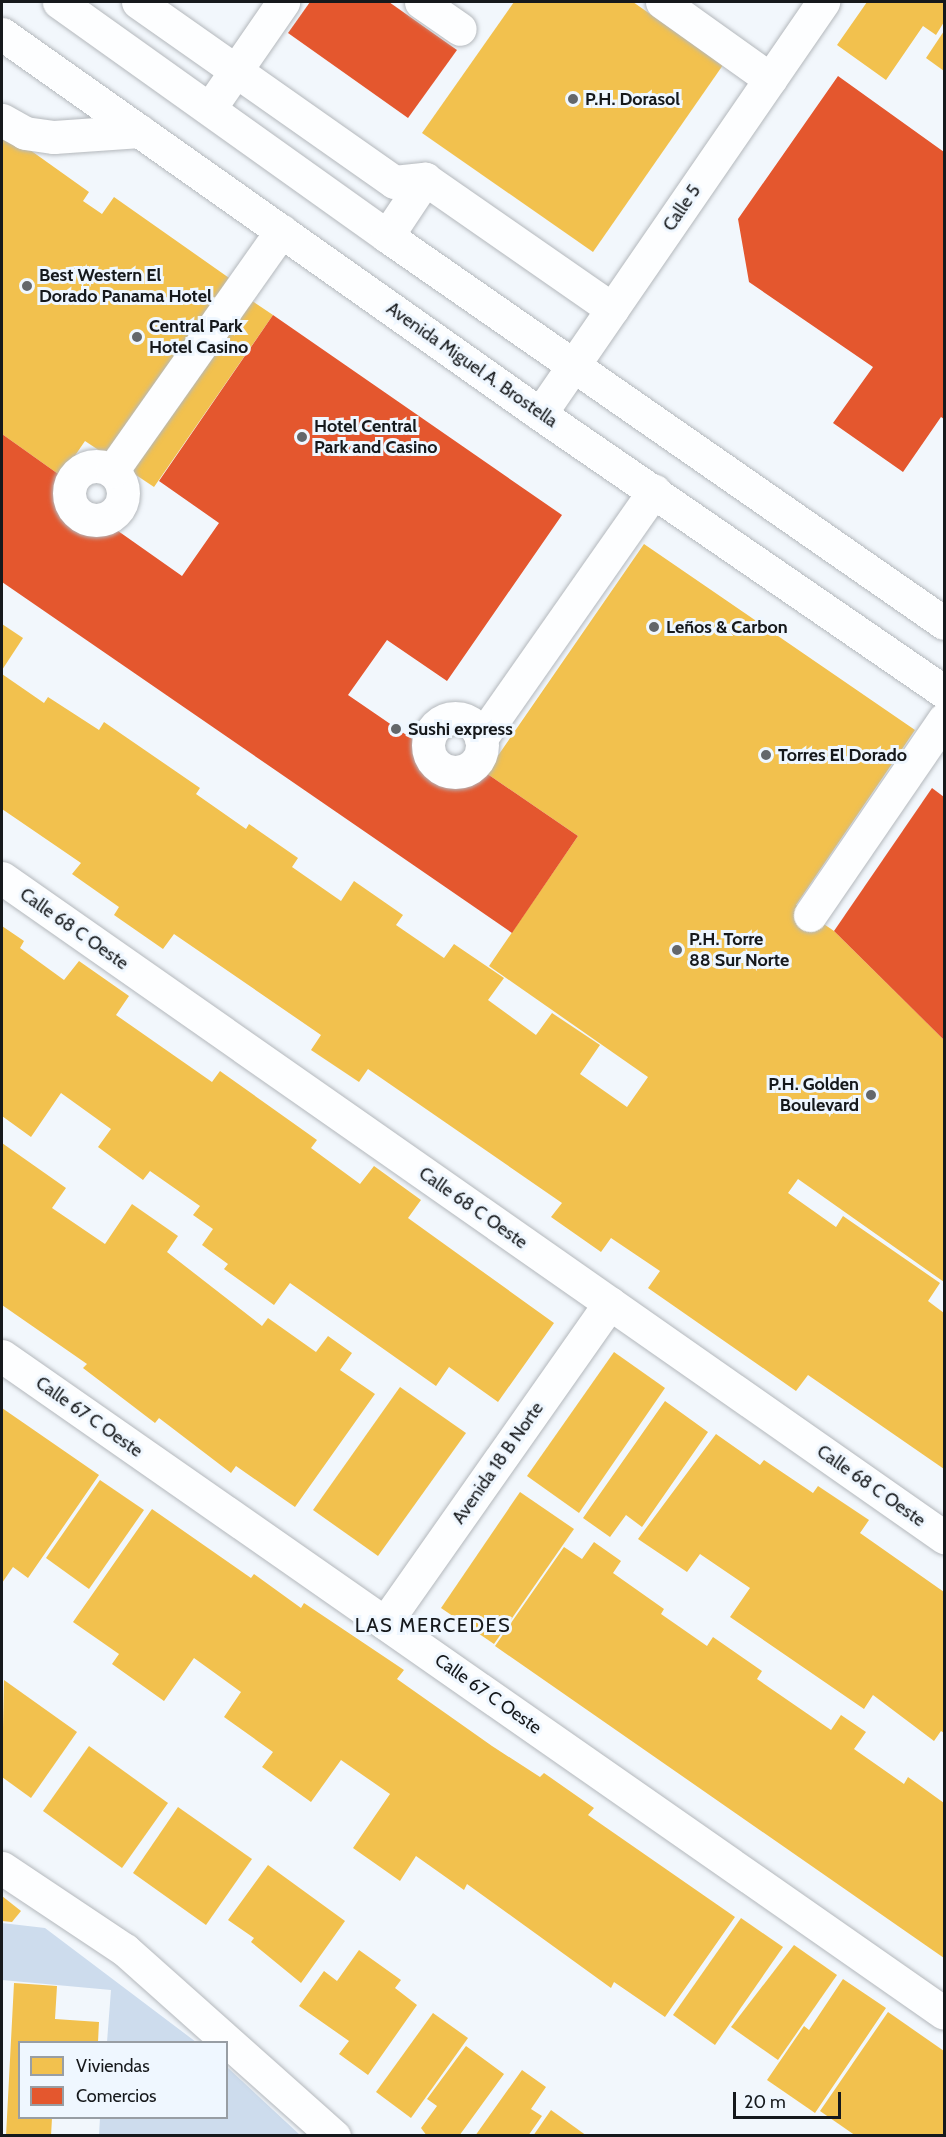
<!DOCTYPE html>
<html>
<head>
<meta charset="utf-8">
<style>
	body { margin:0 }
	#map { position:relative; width:946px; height:2137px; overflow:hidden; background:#f2f7fc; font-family:Cabin,sans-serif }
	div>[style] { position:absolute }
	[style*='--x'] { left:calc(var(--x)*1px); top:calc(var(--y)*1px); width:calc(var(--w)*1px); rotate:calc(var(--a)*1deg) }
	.green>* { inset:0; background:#cddced }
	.homes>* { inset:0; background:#f2c14e }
	.shops>* { inset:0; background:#e4572e }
	.roads { filter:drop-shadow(0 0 2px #b4b8bc) drop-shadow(0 0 2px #b4b8bc) }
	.minor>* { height:33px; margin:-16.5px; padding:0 16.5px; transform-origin:16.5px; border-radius:16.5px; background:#fdfeff }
	.minor>.ring { margin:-16.5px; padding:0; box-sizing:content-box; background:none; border:33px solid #fdfeff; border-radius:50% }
	.major>* { height:33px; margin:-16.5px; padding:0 16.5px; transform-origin:16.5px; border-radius:16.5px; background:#fdfeff }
	.dots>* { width:16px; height:16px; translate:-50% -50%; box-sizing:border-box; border:3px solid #eff7ff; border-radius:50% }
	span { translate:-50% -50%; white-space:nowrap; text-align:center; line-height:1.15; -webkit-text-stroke:6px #eff7ff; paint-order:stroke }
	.poi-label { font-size:18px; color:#16191c; font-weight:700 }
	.left { translate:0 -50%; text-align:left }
	.right { translate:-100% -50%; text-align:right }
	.street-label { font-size:18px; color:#16191c }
	.neighbourhood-label { font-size:20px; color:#16191c; letter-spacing:1.5px }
	.frame { position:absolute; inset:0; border:3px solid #16191c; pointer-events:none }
	.legend { position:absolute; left:18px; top:2041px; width:210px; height:78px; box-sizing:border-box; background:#eff7ff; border:2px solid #989ea4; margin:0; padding:8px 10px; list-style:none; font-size:18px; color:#16191c }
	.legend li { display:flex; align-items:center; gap:12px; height:30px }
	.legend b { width:30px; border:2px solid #989ea4 }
	.scale { position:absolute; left:733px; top:2092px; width:108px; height:27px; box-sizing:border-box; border:3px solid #16191c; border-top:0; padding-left:8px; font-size:18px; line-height:21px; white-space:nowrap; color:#16191c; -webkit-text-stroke:4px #eff7ff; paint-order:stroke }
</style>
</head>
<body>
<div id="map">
	<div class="green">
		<i style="clip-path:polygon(2px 1923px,45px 1928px,196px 2042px,107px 2042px,111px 1990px,2px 1980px)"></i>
		<i style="clip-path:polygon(227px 2067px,300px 2135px,99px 2135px,100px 2118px,226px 2118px)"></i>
	</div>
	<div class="homes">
		<i style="clip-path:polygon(514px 2px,633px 2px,723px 65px,593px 252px,422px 133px)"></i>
		<i style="clip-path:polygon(867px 2px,944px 2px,944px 22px,936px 35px,923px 26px,886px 80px,837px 45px)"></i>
		<i style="clip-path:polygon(944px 31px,944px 71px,926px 58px)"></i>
		<i style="clip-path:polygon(2px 130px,89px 192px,83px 201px,102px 214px,114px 197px,232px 280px,236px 290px,273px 315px,154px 487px,85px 441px,61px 476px,2px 434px)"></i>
		<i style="clip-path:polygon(644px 544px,915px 730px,796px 905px,834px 931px,944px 1040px,944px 1282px,798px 1179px,788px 1193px,836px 1227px,843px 1216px,940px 1283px,928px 1301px,944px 1313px,944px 1469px,808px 1375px,796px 1391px,648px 1288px,660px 1271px,611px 1238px,601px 1252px,551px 1217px,562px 1203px,368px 1069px,359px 1082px,311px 1050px,321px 1035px,174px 934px,163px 949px,114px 915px,119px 907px,72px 874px,81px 863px,2px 809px,2px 674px,44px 703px,48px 697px,99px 730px,104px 722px,200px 788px,196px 794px,246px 829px,249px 824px,298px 858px,292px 867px,341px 901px,354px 881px,403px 915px,396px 925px,444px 958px,454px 944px,504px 978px,488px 1000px,536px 1035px,552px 1013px,600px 1045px,580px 1074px,627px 1107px,648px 1077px,489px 966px,578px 836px,486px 773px)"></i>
		<i style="clip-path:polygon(2px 624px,23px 638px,2px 670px)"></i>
		<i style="clip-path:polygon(2px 926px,24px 941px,20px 948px,64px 980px,79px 961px,129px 996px,116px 1015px,212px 1082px,220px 1071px,317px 1140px,311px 1148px,360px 1184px,374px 1166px,421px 1200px,408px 1218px,554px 1323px,498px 1402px,449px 1367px,436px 1386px,290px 1283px,274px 1305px,224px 1269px,228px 1264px,202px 1245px,213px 1229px,193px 1215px,200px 1206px,150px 1171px,143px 1180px,98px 1147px,111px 1129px,61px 1093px,31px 1137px,2px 1116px)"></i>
		<i style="clip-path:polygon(2px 1143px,66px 1188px,52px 1208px,105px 1244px,132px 1204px,178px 1236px,167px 1252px,262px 1326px,268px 1318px,316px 1352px,328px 1336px,352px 1353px,340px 1370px,375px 1394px,295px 1507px,236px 1466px,231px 1473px,159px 1418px,155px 1423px,83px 1368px,87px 1364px,2px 1305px)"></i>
		<i style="clip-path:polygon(614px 1352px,665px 1388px,579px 1513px,527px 1476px)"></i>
		<i style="clip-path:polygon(400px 1387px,466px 1433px,378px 1556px,313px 1510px)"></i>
		<i style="clip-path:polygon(665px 1401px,708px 1432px,642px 1527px,626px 1515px,610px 1537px,583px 1518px)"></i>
		<i style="clip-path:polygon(2px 1408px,99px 1475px,28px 1578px,13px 1567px,2px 1583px)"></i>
		<i style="clip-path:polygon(716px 1434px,760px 1465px,764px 1460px,813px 1493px,818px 1486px,869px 1520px,860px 1533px,944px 1592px,944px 1733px,941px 1731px,934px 1741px,873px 1695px,864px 1709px,730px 1617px,750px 1588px,700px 1554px,687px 1572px,638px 1539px)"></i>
		<i style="clip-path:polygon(100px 1480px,144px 1510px,89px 1589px,46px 1558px)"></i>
		<i style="clip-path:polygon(520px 1492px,574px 1529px,494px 1644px,441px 1608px)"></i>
		<i style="clip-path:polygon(152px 1509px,251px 1578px,254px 1574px,301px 1608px,304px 1603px,404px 1670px,397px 1679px,492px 1746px,540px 1777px,544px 1773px,594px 1808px,588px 1815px,735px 1917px,665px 2017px,614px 1982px,611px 1988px,467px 1884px,464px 1890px,416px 1856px,400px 1881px,353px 1848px,390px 1794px,341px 1760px,311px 1802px,262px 1767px,273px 1752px,224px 1717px,241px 1692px,194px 1658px,164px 1701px,112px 1664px,119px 1654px,73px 1622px)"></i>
		<i style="clip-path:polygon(594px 1542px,621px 1561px,613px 1573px,664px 1609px,661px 1614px,707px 1646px,713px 1637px,762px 1671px,757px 1679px,831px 1730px,841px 1715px,866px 1732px,854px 1749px,904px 1784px,908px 1777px,944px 1803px,944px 1958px,495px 1646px,564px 1547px,582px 1559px)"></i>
		<i style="clip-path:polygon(4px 1680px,77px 1732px,31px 1798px,2px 1777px)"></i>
		<i style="clip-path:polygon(89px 1746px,168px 1803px,122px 1868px,43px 1811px)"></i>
		<i style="clip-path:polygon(178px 1807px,252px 1859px,206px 1925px,133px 1873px)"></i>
		<i style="clip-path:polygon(268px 1865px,345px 1921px,301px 1983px,251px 1942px,254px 1938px,228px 1920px)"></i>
		<i style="clip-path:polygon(2px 1896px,21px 1911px,12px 1922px,2px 1921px)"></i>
		<i style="clip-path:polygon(741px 1918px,783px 1947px,715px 2045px,673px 2015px)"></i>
		<i style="clip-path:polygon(794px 1945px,837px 1975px,778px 2060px,731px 2027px)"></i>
		<i style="clip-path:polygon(359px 1950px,401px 1980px,395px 1988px,417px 2005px,368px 2075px,339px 2054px,349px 2041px,299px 2006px,324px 1971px,337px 1981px)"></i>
		<i style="clip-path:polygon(843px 1979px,886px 2008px,815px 2113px,767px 2080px,804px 2026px,809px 2030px)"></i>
		<i style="clip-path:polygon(14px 1983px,57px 1986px,55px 2019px,99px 2022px,98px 2042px,20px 2042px,20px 2118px,52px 2118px,51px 2136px,6px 2136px)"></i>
		<i style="clip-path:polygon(888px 2012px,944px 2051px,944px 2136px,856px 2136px,820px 2111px)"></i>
		<i style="clip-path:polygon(433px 2013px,468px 2038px,411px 2118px,376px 2092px)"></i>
		<i style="clip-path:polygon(466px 2046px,504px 2074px,459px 2136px,427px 2136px,421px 2128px,437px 2106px,427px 2099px)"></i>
		<i style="clip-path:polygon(522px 2070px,546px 2087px,531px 2109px,542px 2116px,528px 2136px,475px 2136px)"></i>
		<i style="clip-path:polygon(551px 2110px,587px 2136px,533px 2136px)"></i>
	</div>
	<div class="shops">
		<i style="clip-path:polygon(310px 2px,389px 2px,457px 50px,408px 118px,288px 33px)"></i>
		<i style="clip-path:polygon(838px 76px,944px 152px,944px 419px,941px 417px,903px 472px,833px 423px,873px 367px,749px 282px,738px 219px)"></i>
		<i style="clip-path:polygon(273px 315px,562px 515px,447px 681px,387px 640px,348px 695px,421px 745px,422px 764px,449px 780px,486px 773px,578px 836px,512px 933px,2px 582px,2px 434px,61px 476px,68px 513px,92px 528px,111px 526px,182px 576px,219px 523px,159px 481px)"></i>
		<i style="clip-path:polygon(932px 788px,944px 797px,944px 1040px,834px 931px)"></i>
	</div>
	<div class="roads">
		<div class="minor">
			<i style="--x:138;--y:2;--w:313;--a:35.1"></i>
			<i style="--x:394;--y:182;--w:31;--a:-6"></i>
			<i style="--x:425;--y:179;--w:228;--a:34.8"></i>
			<i style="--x:421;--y:2;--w:47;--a:34.7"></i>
			<i style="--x:662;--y:2;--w:133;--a:35.5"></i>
			<i style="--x:210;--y:108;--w:129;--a:-55.4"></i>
			<i style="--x:2;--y:120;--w:26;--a:29"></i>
			<i style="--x:25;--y:133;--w:29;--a:8"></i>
			<i style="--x:54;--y:137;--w:86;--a:-4"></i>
			<i style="--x:387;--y:236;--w:69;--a:-56.3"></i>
			<i style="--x:540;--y:414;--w:500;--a:-55.5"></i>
			<i class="ring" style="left:69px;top:466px;width:21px;height:21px"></i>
			<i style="--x:112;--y:471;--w:294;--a:-54.8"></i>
			<i class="ring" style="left:428px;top:718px;width:21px;height:21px"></i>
			<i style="--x:481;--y:738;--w:302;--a:-55"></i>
			<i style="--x:2;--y:878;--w:1150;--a:34.98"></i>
			<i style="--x:810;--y:915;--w:237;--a:-55.6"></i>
			<i style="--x:2;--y:1356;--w:1148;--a:34.89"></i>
			<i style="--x:385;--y:1623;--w:391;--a:-54.9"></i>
			<i style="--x:2;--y:1868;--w:148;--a:33.7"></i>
			<i style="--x:125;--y:1950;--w:280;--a:41.7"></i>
		</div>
		<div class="major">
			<i style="--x:59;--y:2;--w:403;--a:35.5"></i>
			<i style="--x:387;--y:236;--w:678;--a:34.79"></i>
			<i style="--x:2;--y:34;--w:659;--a:35.23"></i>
			<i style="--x:540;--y:414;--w:490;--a:34.5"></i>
		</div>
	</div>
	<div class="dots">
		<i style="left:573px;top:99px;background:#63676a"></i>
		<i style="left:27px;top:286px;background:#63676a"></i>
		<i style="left:137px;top:337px;background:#63676a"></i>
		<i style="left:302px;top:437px;background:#63676a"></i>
		<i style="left:654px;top:627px;background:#63676a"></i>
		<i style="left:396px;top:729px;background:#63676a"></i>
		<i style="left:766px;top:755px;background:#63676a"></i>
		<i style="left:677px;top:950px;background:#63676a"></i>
		<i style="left:871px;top:1095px;background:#63676a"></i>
	</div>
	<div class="poi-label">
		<span class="left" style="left:585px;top:99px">P.H. Dorasol</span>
		<span class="left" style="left:39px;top:286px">Best Western El<br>Dorado Panama Hotel</span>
		<span class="left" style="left:149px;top:337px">Central Park<br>Hotel Casino</span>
		<span class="left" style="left:314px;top:437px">Hotel Central<br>Park and Casino</span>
		<span class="left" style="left:666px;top:627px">Leños &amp; Carbon</span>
		<span class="left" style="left:408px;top:729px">Sushi express</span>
		<span class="left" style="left:778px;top:755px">Torres El Dorado</span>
		<span class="left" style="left:689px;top:950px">P.H. Torre<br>88 Sur Norte</span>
		<span class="right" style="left:859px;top:1095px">P.H. Golden<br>Boulevard</span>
	</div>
	<div class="street-label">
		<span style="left:682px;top:208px;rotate:-56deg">Calle 5</span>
		<span style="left:472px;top:365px;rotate:35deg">Avenida Miguel A. Brostella</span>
		<span style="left:74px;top:929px;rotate:35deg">Calle 68 C Oeste</span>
		<span style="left:473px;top:1208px;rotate:35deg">Calle 68 C Oeste</span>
		<span style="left:89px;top:1417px;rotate:35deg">Calle 67 C Oeste</span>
		<span style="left:498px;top:1463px;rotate:-55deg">Avenida 18 B Norte</span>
		<span style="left:871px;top:1486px;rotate:35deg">Calle 68 C Oeste</span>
		<span style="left:488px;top:1694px;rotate:35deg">Calle 67 C Oeste</span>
	</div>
	<div class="neighbourhood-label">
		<span style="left:433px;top:1625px">LAS MERCEDES</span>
	</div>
	<div class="frame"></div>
	<ul class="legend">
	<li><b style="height:16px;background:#f2c14e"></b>Viviendas</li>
	<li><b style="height:16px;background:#e4572e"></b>Comercios</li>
	</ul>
	<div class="scale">20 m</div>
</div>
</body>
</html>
